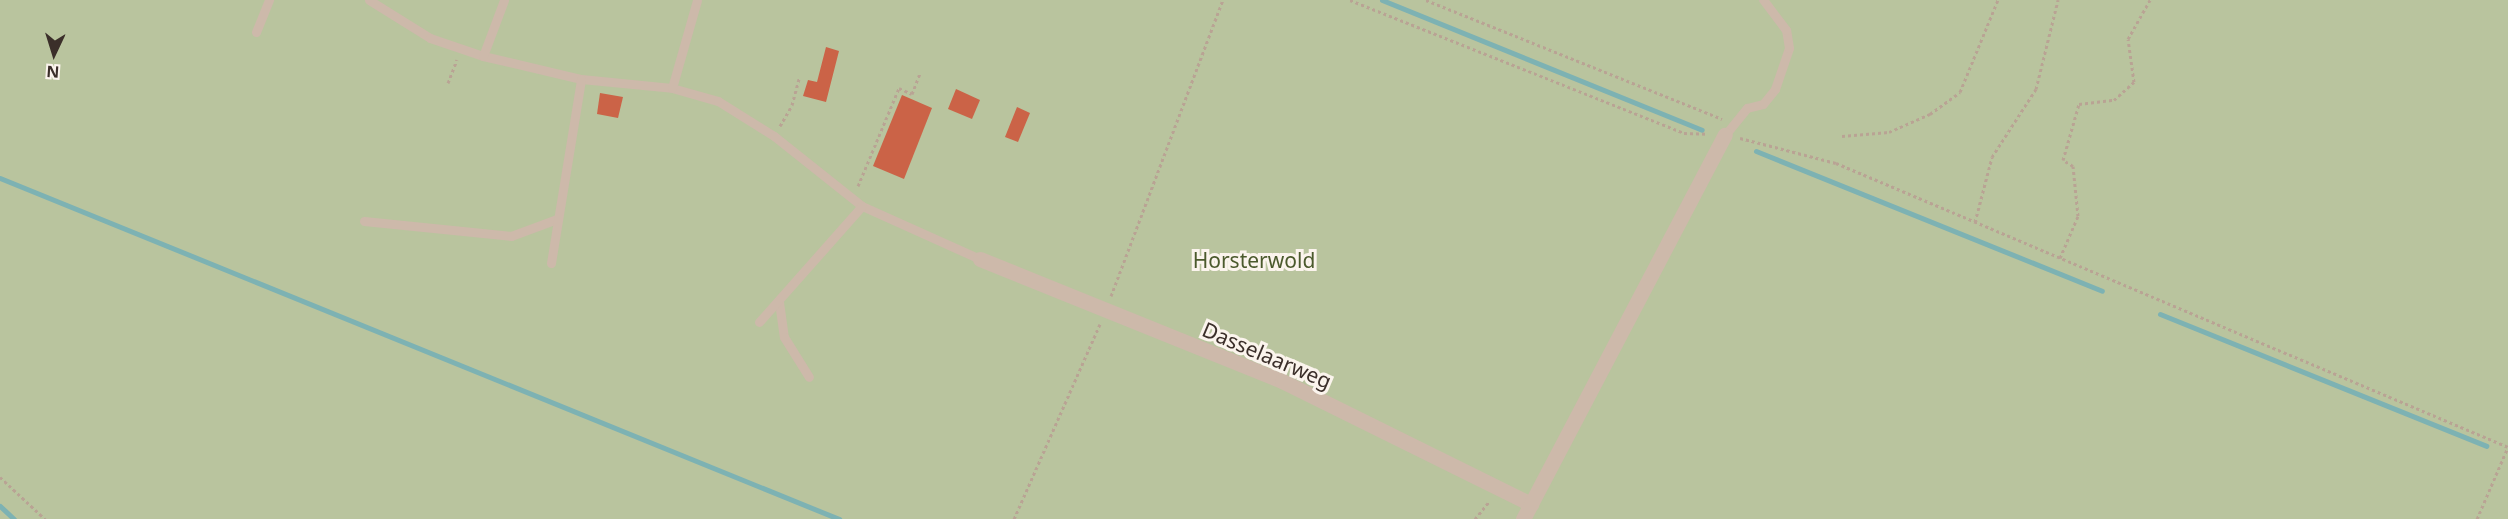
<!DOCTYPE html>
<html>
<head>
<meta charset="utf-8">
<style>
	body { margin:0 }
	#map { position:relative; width:2508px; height:519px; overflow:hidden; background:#f4eae0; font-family:"Noto Sans",sans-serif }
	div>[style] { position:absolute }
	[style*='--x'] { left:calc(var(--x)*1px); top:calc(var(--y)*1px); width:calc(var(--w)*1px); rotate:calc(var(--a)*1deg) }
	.green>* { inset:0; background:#b9c49e }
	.stream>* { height:5px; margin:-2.5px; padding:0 2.5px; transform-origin:2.5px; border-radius:2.5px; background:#7db2b3 }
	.building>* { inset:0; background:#cb6347 }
	.path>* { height:3px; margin-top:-1.5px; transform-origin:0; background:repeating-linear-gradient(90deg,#b9a394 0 3px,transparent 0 6px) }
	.lane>* { height:9px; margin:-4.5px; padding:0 4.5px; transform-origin:4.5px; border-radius:4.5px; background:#cdb9aa }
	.street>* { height:15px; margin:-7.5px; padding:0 7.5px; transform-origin:7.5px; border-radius:7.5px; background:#cdb9aa }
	span { translate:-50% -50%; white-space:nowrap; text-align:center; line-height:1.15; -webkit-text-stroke:6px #fbf4ed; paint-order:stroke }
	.park-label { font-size:21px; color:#4b5a2d }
	.street-label { font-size:21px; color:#3b2f2a }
	.north { position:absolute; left:24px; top:24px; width:60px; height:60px; -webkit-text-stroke:4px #fbf4ed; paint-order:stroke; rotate:184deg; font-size:16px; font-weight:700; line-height:24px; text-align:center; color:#3b2f2a }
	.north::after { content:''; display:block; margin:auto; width:21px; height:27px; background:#3b2f2a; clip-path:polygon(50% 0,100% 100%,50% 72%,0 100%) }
</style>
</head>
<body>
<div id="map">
	<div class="green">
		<i style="clip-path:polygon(0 0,2508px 0,2508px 519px,0 519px)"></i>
	</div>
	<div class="stream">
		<i style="--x:1382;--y:0;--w:345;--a:22.1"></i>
		<i style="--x:1756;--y:151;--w:373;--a:22"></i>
		<i style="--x:0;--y:178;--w:906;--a:22.12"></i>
		<i style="--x:2160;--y:314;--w:352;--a:22"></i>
		<i style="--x:0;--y:506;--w:19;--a:43"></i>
	</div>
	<div class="building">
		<i style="clip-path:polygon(826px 47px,839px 51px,826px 102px,803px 96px,808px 80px,817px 82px)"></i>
		<i style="clip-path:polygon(956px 89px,980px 100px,972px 119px,948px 109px)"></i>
		<i style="clip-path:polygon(600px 93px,623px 97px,618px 118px,597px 114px)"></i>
		<i style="clip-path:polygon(902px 95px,932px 108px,904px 179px,873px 166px)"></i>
		<i style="clip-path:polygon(1017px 107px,1030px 113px,1018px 142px,1005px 137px)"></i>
	</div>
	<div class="path">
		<i style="--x:1350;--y:0;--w:360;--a:21.7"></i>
		<i style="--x:1684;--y:133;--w:23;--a:2"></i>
		<i style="--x:1426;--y:0;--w:319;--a:21.9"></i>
		<i style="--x:448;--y:83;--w:25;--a:-69"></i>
		<i style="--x:780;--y:126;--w:24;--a:-60"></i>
		<i style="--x:792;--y:105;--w:28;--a:-75"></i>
		<i style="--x:1842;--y:136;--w:47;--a:-4.9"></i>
		<i style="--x:1889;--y:132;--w:45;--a:-23.7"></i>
		<i style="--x:1930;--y:114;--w:37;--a:-36"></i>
		<i style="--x:1960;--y:92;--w:100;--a:-67.6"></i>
		<i style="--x:1740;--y:138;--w:99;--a:14.6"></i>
		<i style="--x:1836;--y:163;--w:730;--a:22.91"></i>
		<i style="--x:858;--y:186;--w:106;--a:-67.3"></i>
		<i style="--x:899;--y:88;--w:14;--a:25"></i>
		<i style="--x:912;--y:94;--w:22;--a:-69"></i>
		<i style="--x:1975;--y:222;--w:67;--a:-75.3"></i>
		<i style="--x:1992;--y:157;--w:81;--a:-57.1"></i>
		<i style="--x:2036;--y:89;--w:92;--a:-76.1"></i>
		<i style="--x:2060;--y:258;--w:46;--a:-66.8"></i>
		<i style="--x:2078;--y:216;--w:50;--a:-95.7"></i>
		<i style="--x:2073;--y:166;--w:12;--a:-149"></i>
		<i style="--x:2063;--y:160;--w:58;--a:-74.1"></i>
		<i style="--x:2079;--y:104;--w:35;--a:-7"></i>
		<i style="--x:2114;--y:100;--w:27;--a:-42"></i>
		<i style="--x:2134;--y:82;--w:43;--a:-97.9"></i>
		<i style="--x:2128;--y:39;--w:45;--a:-60.6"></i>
		<i style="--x:1111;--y:296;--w:316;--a:-69.3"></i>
		<i style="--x:0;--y:477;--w:62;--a:43"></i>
		<i style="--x:1014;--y:519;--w:213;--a:-66.2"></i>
		<i style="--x:1475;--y:519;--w:22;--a:-51"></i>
		<i style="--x:2477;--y:519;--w:78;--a:-66.7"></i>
	</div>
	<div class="lane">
		<i style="--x:369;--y:0;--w:72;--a:31.9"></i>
		<i style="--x:430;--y:38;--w:56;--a:18.8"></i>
		<i style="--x:483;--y:56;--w:101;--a:13.2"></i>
		<i style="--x:581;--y:79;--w:91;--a:5.6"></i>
		<i style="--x:672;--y:88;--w:48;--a:15.8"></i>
		<i style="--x:718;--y:101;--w:66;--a:32"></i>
		<i style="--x:774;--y:136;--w:112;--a:38.5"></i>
		<i style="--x:862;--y:206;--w:129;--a:24.2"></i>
		<i style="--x:256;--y:32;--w:35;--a:-68"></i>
		<i style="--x:483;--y:56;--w:60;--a:-69.4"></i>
		<i style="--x:672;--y:88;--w:91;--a:-74.1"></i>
		<i style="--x:1725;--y:135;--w:35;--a:-51"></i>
		<i style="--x:1747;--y:108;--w:16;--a:-14"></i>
		<i style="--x:1763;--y:104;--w:19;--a:-51"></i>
		<i style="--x:1775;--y:89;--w:43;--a:-71.1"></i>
		<i style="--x:1789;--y:48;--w:18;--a:-99"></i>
		<i style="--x:1786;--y:30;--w:38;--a:-127"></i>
		<i style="--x:364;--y:221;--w:148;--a:5.8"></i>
		<i style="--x:511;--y:236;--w:49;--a:-20.3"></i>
		<i style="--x:551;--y:263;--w:186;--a:-80.7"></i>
		<i style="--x:779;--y:302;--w:35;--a:82"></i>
		<i style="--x:784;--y:337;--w:47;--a:58"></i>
		<i style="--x:759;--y:322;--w:155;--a:-48.4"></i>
	</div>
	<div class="street">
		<i style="--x:980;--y:259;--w:326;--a:22"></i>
		<i style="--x:1282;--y:381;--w:278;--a:26.3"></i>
		<i style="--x:1523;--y:519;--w:434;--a:-62.3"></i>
	</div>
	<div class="park-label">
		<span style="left:1254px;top:260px">Horsterwold</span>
	</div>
	<div class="street-label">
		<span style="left:1267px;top:355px;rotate:23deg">Dasselaarweg</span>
	</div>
	<div class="north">N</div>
</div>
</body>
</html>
